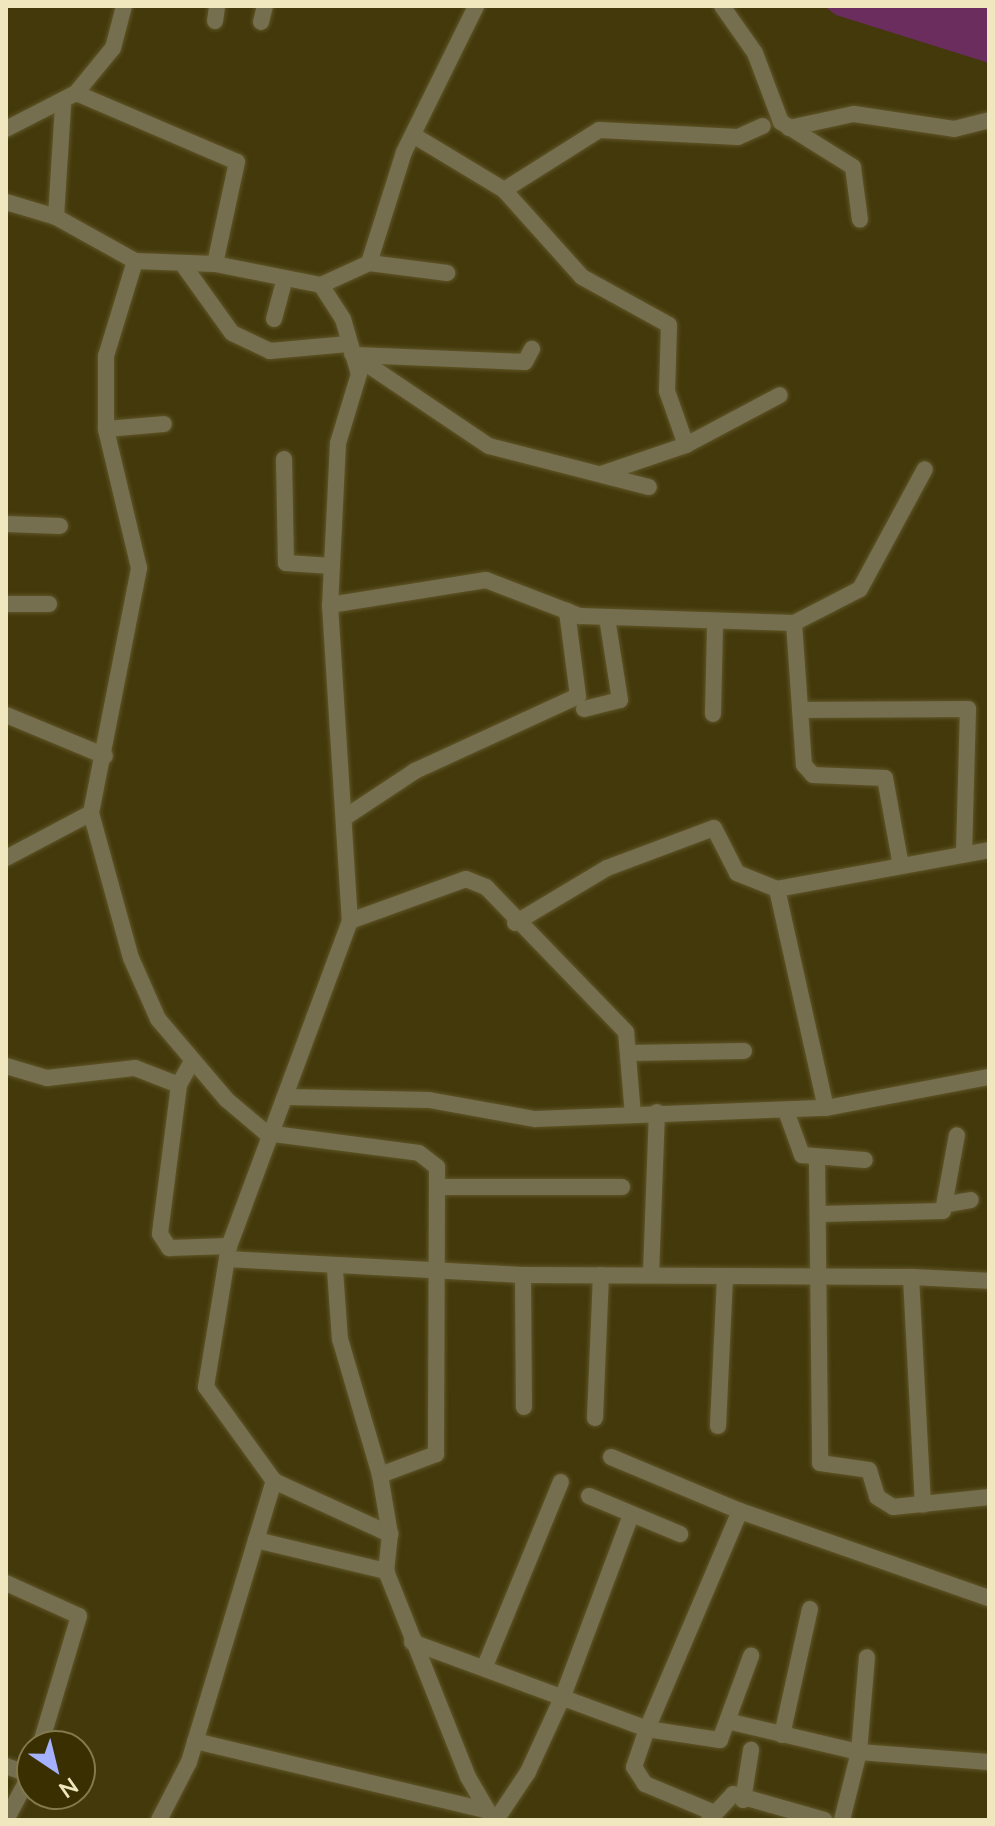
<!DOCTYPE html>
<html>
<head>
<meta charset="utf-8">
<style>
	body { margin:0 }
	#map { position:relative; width:995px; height:1826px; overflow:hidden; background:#43390b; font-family:Lato,sans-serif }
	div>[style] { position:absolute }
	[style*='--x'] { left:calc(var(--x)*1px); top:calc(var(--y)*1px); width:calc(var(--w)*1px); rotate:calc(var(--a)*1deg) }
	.green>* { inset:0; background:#6a2d5e }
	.roads { filter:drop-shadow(0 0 2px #5f5528) drop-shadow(0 0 2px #5f5528) }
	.street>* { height:16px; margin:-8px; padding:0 8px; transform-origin:8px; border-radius:8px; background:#766f4f }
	span { translate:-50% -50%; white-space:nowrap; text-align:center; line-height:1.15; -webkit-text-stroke:8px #392f00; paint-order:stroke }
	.frame { position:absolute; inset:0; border:8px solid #f0e7bf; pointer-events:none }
	.north { position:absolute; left:16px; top:1730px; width:80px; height:80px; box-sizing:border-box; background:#392f00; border:2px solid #82794c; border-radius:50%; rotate:145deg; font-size:22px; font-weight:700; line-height:32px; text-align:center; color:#f0e7bf }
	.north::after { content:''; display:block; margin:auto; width:28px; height:36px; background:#a5b1fc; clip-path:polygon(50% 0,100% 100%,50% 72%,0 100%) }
</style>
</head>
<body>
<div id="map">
	<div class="green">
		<i style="clip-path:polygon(824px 6px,989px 6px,989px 63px,836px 15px)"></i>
	</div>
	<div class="roads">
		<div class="street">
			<i style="--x:722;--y:6;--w:57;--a:54.9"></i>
			<i style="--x:755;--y:53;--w:74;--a:69.4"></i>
			<i style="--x:781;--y:122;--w:85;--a:32"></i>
			<i style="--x:853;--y:167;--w:53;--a:82.5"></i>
			<i style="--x:215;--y:21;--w:15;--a:-82"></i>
			<i style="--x:261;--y:22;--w:16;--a:-76"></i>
			<i style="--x:76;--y:93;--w:175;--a:23.2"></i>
			<i style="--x:237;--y:162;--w:104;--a:102.2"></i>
			<i style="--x:789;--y:128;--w:66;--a:-12.2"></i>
			<i style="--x:854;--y:114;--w:101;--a:8.5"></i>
			<i style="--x:954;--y:129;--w:36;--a:-14"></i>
			<i style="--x:6;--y:129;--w:79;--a:-27.2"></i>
			<i style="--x:76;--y:93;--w:58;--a:-50.6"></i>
			<i style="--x:113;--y:48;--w:43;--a:-75.3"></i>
			<i style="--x:413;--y:135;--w:106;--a:31.1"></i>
			<i style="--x:504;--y:190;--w:117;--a:48.1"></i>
			<i style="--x:582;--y:277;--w:99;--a:28.9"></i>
			<i style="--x:669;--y:325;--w:66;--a:91.7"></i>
			<i style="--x:667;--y:391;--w:57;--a:70.6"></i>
			<i style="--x:504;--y:190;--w:112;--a:-32.3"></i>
			<i style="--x:599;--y:130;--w:139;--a:2.9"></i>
			<i style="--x:738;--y:137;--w:27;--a:-24"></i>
			<i style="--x:6;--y:202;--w:52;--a:16.7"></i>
			<i style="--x:56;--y:217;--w:90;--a:29.1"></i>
			<i style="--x:135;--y:261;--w:80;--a:2.1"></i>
			<i style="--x:215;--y:264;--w:108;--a:11.2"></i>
			<i style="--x:321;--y:285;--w:40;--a:57.1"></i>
			<i style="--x:343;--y:319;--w:57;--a:73.8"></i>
			<i style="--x:359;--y:374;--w:72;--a:106.9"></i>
			<i style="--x:338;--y:443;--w:162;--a:92.8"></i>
			<i style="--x:330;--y:605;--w:317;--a:86.4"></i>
			<i style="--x:350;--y:921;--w:347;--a:110.4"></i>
			<i style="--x:229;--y:1246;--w:143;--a:99.3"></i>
			<i style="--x:206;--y:1387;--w:116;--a:54.1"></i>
			<i style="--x:274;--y:1481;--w:128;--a:24.6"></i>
			<i style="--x:56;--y:217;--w:112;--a:-86.4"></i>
			<i style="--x:369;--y:263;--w:79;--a:7.3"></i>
			<i style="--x:184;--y:266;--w:82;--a:54.4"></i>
			<i style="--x:232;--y:333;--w:42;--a:25.3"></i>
			<i style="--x:270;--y:351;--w:78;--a:-5.1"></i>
			<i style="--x:321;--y:285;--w:53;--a:-24.6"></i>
			<i style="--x:369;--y:263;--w:116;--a:-72.5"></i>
			<i style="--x:404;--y:152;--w:163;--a:-63.7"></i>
			<i style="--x:274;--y:319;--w:42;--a:-75"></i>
			<i style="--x:352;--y:354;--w:165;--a:33.9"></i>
			<i style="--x:489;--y:446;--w:165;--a:14.4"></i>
			<i style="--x:357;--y:355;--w:168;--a:2.4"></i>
			<i style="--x:525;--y:362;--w:15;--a:-62"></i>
			<i style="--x:106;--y:429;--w:58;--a:-4.9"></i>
			<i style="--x:284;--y:459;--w:104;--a:88.9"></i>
			<i style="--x:286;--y:563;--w:46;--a:3.7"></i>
			<i style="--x:601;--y:474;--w:90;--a:-18.8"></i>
			<i style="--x:686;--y:445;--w:106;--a:-28"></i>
			<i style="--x:6;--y:524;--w:54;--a:2.1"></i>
			<i style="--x:6;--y:604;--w:43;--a:0"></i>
			<i style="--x:330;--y:605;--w:158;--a:-9.1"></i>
			<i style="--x:486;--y:580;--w:101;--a:21"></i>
			<i style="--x:580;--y:616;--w:214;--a:1.9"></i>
			<i style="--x:794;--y:623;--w:74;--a:-27.3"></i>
			<i style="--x:860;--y:589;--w:136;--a:-61.6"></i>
			<i style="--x:794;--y:623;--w:142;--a:86"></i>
			<i style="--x:804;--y:765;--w:13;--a:48"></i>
			<i style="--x:813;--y:775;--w:72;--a:2.4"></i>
			<i style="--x:885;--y:778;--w:89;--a:79.7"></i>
			<i style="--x:584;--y:709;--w:37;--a:-14"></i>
			<i style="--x:620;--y:700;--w:83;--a:-99"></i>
			<i style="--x:800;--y:710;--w:168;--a:-0.3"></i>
			<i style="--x:968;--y:709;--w:145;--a:91.6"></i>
			<i style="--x:713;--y:714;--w:90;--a:-88.7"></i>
			<i style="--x:6;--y:715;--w:107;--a:22.5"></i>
			<i style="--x:91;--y:813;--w:250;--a:-78.9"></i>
			<i style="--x:139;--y:568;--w:143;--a:-103.4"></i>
			<i style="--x:106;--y:429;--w:73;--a:-90"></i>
			<i style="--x:106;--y:356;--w:99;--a:-73"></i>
			<i style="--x:347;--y:816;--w:82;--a:-33.5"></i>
			<i style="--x:415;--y:771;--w:179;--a:-24.7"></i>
			<i style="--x:578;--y:696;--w:86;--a:-97.4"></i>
			<i style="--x:6;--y:858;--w:96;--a:-27.9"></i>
			<i style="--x:91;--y:813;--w:150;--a:74.6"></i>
			<i style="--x:131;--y:958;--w:67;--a:66.1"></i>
			<i style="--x:158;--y:1019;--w:106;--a:49.6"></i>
			<i style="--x:227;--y:1100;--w:51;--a:40.2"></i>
			<i style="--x:266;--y:1133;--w:154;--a:7.4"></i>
			<i style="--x:419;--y:1153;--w:23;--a:38"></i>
			<i style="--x:437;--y:1167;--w:287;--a:90.2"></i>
			<i style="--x:436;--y:1454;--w:60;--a:159.4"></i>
			<i style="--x:777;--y:889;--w:216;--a:-10.4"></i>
			<i style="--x:350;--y:921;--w:123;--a:-19.9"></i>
			<i style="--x:466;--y:879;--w:22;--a:22"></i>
			<i style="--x:486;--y:887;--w:202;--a:46"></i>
			<i style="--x:626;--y:1032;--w:83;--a:85.2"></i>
			<i style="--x:515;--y:923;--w:107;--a:-30.9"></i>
			<i style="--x:607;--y:868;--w:114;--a:-20.5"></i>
			<i style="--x:714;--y:828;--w:51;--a:62.9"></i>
			<i style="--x:737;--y:873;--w:43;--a:21.8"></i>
			<i style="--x:777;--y:889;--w:224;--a:77.4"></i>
			<i style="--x:629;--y:1053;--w:115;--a:-1"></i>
			<i style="--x:191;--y:1063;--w:25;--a:119"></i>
			<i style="--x:179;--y:1085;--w:150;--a:97.3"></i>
			<i style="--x:160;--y:1234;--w:17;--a:57"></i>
			<i style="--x:169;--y:1248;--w:60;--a:-1.9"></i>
			<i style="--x:6;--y:1066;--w:43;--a:16.3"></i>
			<i style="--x:47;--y:1078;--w:89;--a:-6.5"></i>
			<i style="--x:135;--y:1068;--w:47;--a:21.1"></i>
			<i style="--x:287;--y:1097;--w:142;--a:1.2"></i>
			<i style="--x:429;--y:1100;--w:108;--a:10.2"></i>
			<i style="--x:535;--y:1119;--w:291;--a:-2.2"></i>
			<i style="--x:826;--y:1108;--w:166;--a:-10.8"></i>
			<i style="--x:786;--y:1111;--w:47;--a:70"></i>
			<i style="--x:802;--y:1155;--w:63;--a:4.5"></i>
			<i style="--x:817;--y:1158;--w:305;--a:89.4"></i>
			<i style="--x:820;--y:1463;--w:49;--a:8.1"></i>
			<i style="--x:869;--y:1470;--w:28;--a:73"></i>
			<i style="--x:877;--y:1497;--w:19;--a:32"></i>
			<i style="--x:893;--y:1507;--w:97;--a:-5.9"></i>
			<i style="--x:438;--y:1187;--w:184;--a:0"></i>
			<i style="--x:948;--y:1204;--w:23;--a:-10"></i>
			<i style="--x:820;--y:1214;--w:123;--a:-1.4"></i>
			<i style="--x:943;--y:1211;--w:77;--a:-79.6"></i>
			<i style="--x:227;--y:1259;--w:296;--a:3.1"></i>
			<i style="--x:523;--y:1275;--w:388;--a:0.3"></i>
			<i style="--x:911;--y:1277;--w:228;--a:87"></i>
			<i style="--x:335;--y:1270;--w:69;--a:85.9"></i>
			<i style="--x:340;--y:1339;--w:142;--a:73.6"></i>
			<i style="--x:380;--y:1475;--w:60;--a:80.4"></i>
			<i style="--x:390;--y:1534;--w:37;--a:96"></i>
			<i style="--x:386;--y:1571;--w:222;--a:68.3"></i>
			<i style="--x:468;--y:1777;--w:50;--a:59.8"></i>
			<i style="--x:651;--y:1274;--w:162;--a:-87.9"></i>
			<i style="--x:523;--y:1275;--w:132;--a:89.6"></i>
			<i style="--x:911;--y:1277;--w:78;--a:2.9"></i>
			<i style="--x:595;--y:1418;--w:143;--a:-87.6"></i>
			<i style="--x:718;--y:1426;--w:148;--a:-87.3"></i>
			<i style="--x:611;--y:1457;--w:140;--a:22.7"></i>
			<i style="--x:740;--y:1511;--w:264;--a:19.3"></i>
			<i style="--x:589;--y:1496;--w:99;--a:22.7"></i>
			<i style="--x:256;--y:1540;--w:134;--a:13.4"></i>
			<i style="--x:6;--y:1583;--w:80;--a:24.3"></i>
			<i style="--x:79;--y:1616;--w:136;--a:106.7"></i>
			<i style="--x:412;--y:1642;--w:251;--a:20.3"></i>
			<i style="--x:647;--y:1729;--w:237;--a:-66.9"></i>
			<i style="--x:485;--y:1666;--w:199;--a:-67.6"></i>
			<i style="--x:731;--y:1722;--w:131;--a:13.2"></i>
			<i style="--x:859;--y:1752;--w:130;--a:4.4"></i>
			<i style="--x:782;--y:1735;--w:129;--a:-77.5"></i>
			<i style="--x:195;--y:1741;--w:298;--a:13.4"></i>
			<i style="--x:6;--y:1766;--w:27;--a:20"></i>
			<i style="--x:743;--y:1800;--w:51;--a:-80.9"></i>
			<i style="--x:712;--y:1812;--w:73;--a:-157.3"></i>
			<i style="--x:645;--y:1784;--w:20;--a:-123"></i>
			<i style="--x:634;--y:1767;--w:40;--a:-71.1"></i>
			<i style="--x:647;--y:1729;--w:74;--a:8.6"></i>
			<i style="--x:720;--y:1740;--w:90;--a:-69.7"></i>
			<i style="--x:6;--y:1820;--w:55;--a:-62"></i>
			<i style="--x:159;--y:1820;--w:65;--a:-62.7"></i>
			<i style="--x:189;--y:1762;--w:294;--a:-73.2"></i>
			<i style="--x:496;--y:1820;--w:58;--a:-56.3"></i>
			<i style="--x:528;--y:1772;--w:84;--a:-65.3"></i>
			<i style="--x:563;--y:1696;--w:193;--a:-69.4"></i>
			<i style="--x:709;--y:1820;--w:35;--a:-47"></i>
			<i style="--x:733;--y:1794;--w:95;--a:15.9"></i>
			<i style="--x:842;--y:1820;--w:70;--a:-76"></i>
			<i style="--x:859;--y:1752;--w:95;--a:-85.2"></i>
		</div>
	</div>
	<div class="frame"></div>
	<div class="north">N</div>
</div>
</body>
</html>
